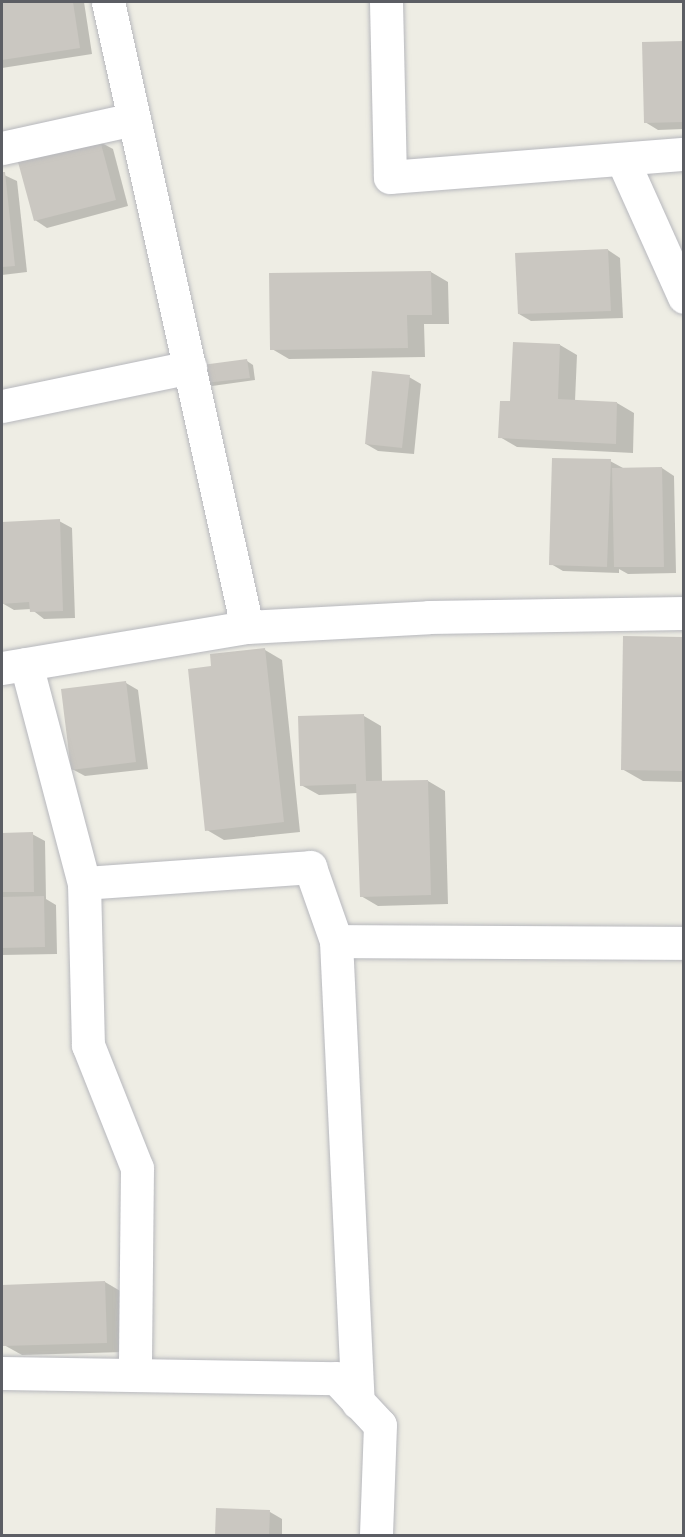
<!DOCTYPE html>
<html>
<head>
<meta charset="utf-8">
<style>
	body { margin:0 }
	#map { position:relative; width:685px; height:1537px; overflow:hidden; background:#eeede4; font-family:Jost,sans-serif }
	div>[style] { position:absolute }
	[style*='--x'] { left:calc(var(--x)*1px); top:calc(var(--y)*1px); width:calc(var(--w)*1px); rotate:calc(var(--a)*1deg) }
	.shadow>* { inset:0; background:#0003 }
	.building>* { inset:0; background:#cac7c1 }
	.roads { filter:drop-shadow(0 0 2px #b7b8bd) drop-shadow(0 0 2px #b7b8bd) }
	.minor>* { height:33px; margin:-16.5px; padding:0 16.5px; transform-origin:16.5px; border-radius:16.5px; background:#fff }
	span { translate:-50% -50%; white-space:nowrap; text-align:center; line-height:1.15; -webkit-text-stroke:5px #fff; paint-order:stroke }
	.frame { position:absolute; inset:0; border:3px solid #5c5e64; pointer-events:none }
</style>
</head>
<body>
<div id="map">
	<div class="shadow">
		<i style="clip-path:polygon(2px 2px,84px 2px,92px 54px,2px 68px)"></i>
		<i style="clip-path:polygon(684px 42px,684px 129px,658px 130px,645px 122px)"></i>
		<i style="clip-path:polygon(100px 142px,113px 149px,128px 206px,47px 228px,35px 220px)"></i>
		<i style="clip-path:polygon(2px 174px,17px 181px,27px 272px,2px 275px)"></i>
		<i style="clip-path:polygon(608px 250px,620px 258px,623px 318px,531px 321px,519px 314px)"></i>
		<i style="clip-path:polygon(431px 272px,448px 282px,449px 324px,424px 324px,425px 357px,289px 359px,272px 349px)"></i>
		<i style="clip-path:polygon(560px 345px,577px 355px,575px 401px,617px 403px,634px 413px,633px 453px,517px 447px,500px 437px,511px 402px)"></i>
		<i style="clip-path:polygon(247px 361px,253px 365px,255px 380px,212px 386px,206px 382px)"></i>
		<i style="clip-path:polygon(409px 377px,421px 384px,414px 454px,378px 451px,366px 444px)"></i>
		<i style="clip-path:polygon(610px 461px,623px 468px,662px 468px,674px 476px,676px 573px,628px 574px,619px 569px,619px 573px,563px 571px,551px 564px)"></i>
		<i style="clip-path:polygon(59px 521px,72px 528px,75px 618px,44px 619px,31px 609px,14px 610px,2px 603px,2px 523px)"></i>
		<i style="clip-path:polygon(684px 638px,684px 782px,643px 781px,622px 769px)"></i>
		<i style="clip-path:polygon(265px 650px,282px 660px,300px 832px,224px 840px,207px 830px,213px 668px)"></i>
		<i style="clip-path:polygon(126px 683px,138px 690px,148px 769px,85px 776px,72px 769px)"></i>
		<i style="clip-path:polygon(364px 716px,381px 726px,382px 782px,428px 781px,445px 791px,448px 904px,378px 906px,361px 896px,358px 793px,319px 795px,301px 785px)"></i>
		<i style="clip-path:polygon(32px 834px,45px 841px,46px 899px,56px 905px,57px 954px,2px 955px,2px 835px)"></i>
		<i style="clip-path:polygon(105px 1282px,122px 1292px,124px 1352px,22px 1355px,4px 1345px)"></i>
		<i style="clip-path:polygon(270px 1512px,282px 1519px,282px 1536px,216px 1536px)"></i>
	</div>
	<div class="building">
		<i style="clip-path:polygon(2px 2px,73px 2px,80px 48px,2px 60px)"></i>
		<i style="clip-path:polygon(684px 41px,684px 122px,644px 123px,642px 42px)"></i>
		<i style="clip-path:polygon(100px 140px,116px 200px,34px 221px,18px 162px)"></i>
		<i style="clip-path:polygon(2px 172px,5px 172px,15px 266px,2px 267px)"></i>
		<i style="clip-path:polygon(608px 249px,611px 311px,518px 314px,515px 253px)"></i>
		<i style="clip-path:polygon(431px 271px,432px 315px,407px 315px,408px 348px,270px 350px,269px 273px)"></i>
		<i style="clip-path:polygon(513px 342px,560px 344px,558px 399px,617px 402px,616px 444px,498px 438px,500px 401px,510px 401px)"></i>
		<i style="clip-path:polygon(247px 359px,250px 378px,205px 383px,202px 365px)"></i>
		<i style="clip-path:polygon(372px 371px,410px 375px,402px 448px,365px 444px)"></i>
		<i style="clip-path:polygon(552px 458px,611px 459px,607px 567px,549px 565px)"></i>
		<i style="clip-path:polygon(662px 467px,664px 567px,614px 567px,612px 468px)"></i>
		<i style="clip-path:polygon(60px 519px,63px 611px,30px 612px,29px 602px,2px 604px,2px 522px)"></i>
		<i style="clip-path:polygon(623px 636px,684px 637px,684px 771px,621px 770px)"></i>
		<i style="clip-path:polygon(265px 648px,284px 822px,205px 831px,188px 669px,211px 666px,210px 654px)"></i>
		<i style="clip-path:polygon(126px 681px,136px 762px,71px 770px,61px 689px)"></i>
		<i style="clip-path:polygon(364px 714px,366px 781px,428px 780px,431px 895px,360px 897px,356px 784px,300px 786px,298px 716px)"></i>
		<i style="clip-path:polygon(33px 832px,34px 892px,2px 892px,2px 833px)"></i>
		<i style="clip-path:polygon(44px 896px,45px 947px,2px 948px,2px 897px)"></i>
		<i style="clip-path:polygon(105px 1281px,107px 1343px,3px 1346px,2px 1285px)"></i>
		<i style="clip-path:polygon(216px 1508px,270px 1510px,269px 1536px,215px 1536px)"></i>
	</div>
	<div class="roads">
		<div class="minor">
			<i style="--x:108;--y:2;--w:640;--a:77.46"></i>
			<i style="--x:386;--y:2;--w:175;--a:88.7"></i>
			<i style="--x:390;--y:177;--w:295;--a:-4.5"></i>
			<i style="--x:2;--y:148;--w:135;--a:-12.4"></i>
			<i style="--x:623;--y:161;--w:149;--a:65.8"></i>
			<i style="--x:2;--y:406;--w:192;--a:-11.7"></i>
			<i style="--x:26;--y:664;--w:227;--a:75.2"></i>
			<i style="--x:84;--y:883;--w:162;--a:88.6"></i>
			<i style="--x:88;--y:1045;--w:132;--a:68.3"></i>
			<i style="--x:137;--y:1168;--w:207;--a:90.6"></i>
			<i style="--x:2;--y:668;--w:248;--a:-9.5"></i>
			<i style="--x:247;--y:627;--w:182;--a:-3.1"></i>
			<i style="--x:429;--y:617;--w:255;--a:-0.9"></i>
			<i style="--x:84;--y:883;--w:227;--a:-4"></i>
			<i style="--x:310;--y:867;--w:78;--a:70.6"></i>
			<i style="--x:336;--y:941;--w:462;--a:87.3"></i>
			<i style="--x:336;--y:941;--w:348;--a:0.3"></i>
			<i style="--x:2;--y:1373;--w:334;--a:0.9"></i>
			<i style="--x:336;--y:1378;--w:64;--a:46.9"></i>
			<i style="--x:380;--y:1425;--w:111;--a:92.1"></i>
		</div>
	</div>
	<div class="frame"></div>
</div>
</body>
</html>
